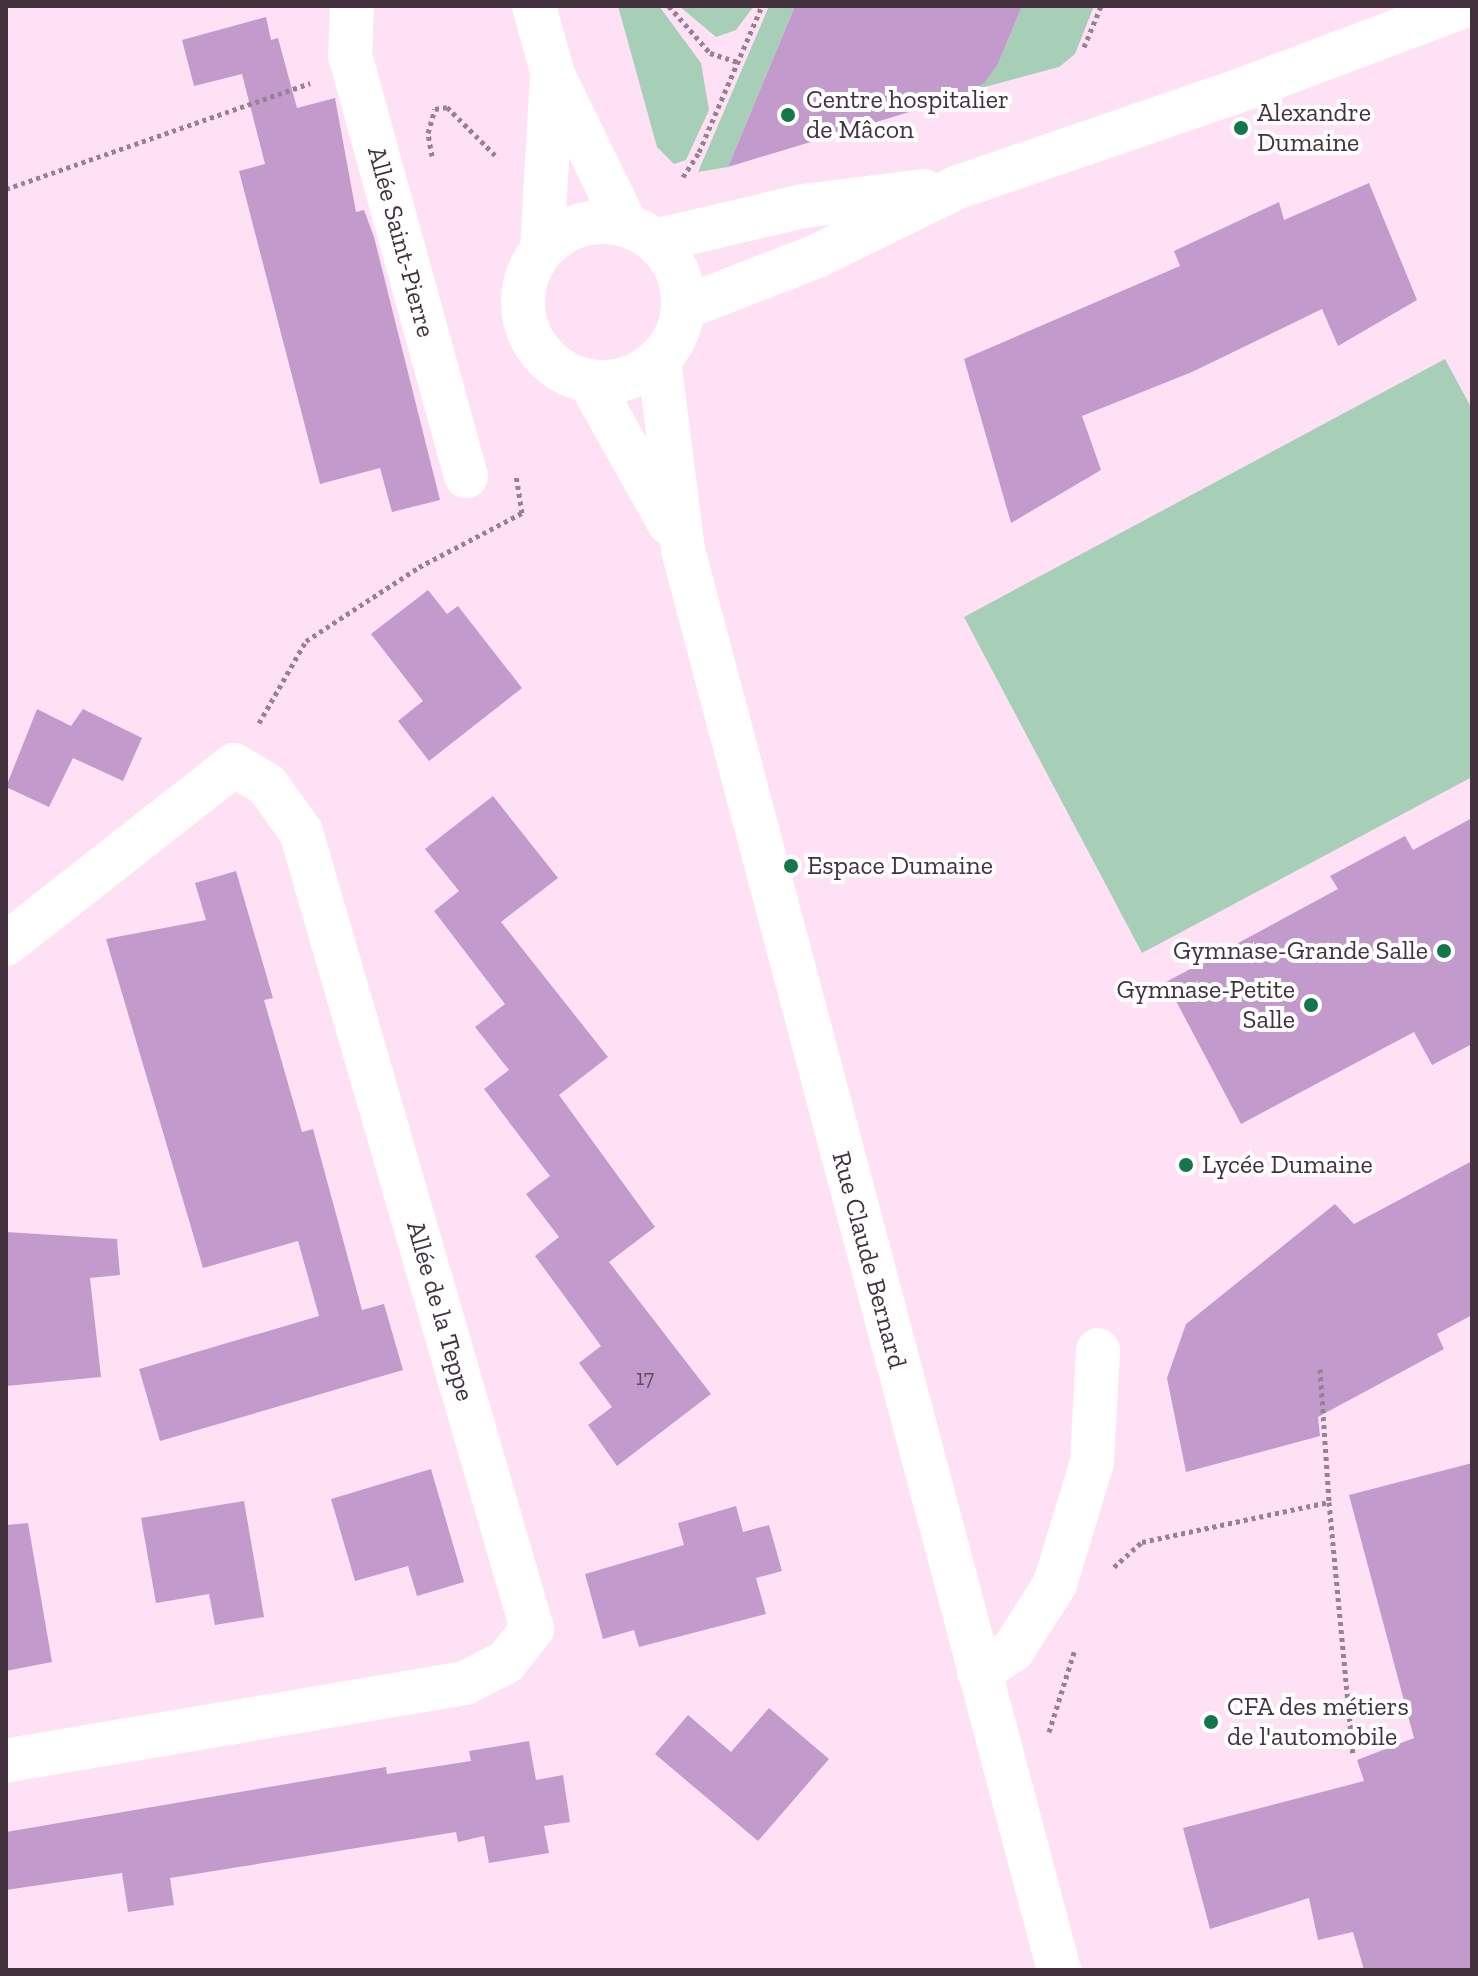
<!DOCTYPE html>
<html>
<head>
<meta charset="utf-8">
<style>
	body { margin:0 }
	#map { position:relative; width:1478px; height:1976px; overflow:hidden; background:#fee1f4; font-family:"Zilla Slab",serif }
	div>[style] { position:absolute }
	[style*='--x'] { left:calc(var(--x)*1px); top:calc(var(--y)*1px); width:calc(var(--w)*1px); rotate:calc(var(--a)*1deg) }
	.green>* { inset:0; background:#a7ceb7 }
	.building>* { inset:0; background:#c29bcc }
	.path>* { height:5px; margin-top:-2.5px; transform-origin:0; background:repeating-linear-gradient(90deg,#988190 0 4px,transparent 0 8px) }
	.minor>* { height:44px; margin:-22px; padding:0 22px; transform-origin:22px; border-radius:22px; background:#fff }
	.minor>.ring { margin:-22px; padding:0; box-sizing:content-box; background:none; border:44px solid #fff; border-radius:50% }
	.dots>* { width:22px; height:22px; translate:-50% -50%; box-sizing:border-box; border:4px solid #fff; border-radius:50% }
	span { translate:-50% -50%; white-space:nowrap; text-align:center; line-height:1.15; -webkit-text-stroke:8px #fff; paint-order:stroke }
	.number-label { font-size:22px; color:#634c61 }
	.number-label span { -webkit-text-stroke-width:0 }
	.poi-label { font-size:26px; color:#43313d }
	.left { translate:0 -50%; text-align:left }
	.right { translate:-100% -50%; text-align:right }
	.street-label { font-size:26px; color:#43313d }
	.frame { position:absolute; inset:0; border:8px solid #43313d; pointer-events:none }
</style>
</head>
<body>
<div id="map">
	<div class="green">
		<i style="clip-path:polygon(618px 6px,659px 6px,701px 63px,709px 110px,686px 160px,674px 164px,657px 147px)"></i>
		<i style="clip-path:polygon(679px 6px,754px 6px,736px 30px,716px 37px)"></i>
		<i style="clip-path:polygon(769px 6px,795px 6px,728px 167px,698px 172px)"></i>
		<i style="clip-path:polygon(1022px 6px,1094px 6px,1075px 54px,1059px 67px,970px 91px,998px 64px)"></i>
		<i style="clip-path:polygon(1445px 359px,1472px 409px,1472px 777px,1142px 953px,964px 617px)"></i>
	</div>
	<div class="building">
		<i style="clip-path:polygon(795px 6px,1022px 6px,998px 64px,984px 83px,962px 96px,728px 167px)"></i>
		<i style="clip-path:polygon(266px 17px,271px 40px,278px 38px,297px 108px,335px 98px,356px 212px,364px 210px,374px 237px,440px 500px,392px 512px,380px 468px,320px 484px,239px 171px,265px 164px,242px 74px,194px 86px,182px 40px)"></i>
		<i style="clip-path:polygon(1369px 183px,1417px 300px,1338px 346px,1322px 309px,1192px 372px,1082px 416px,1101px 470px,1011px 523px,964px 359px,1180px 266px,1174px 251px,1279px 202px,1284px 220px)"></i>
		<i style="clip-path:polygon(428px 590px,447px 614px,458px 606px,522px 688px,429px 761px,398px 721px,423px 701px,371px 634px)"></i>
		<i style="clip-path:polygon(37px 709px,71px 726px,83px 709px,142px 738px,123px 781px,73px 758px,49px 807px,6px 787px)"></i>
		<i style="clip-path:polygon(493px 796px,558px 878px,501px 922px,608px 1057px,559px 1095px,655px 1227px,609px 1262px,711px 1394px,617px 1466px,588px 1425px,612px 1407px,579px 1363px,601px 1346px,535px 1256px,559px 1237px,526px 1194px,550px 1176px,484px 1089px,509px 1070px,475px 1027px,505px 1004px,434px 911px,459px 891px,425px 849px)"></i>
		<i style="clip-path:polygon(1472px 818px,1472px 1044px,1432px 1065px,1414px 1032px,1241px 1124px,1166px 982px,1338px 889px,1330px 876px,1405px 836px,1413px 850px)"></i>
		<i style="clip-path:polygon(236px 871px,273px 998px,264px 1000px,302px 1132px,313px 1129px,362px 1310px,384px 1304px,403px 1370px,160px 1441px,139px 1369px,319px 1316px,298px 1241px,203px 1268px,106px 939px,206px 920px,195px 883px)"></i>
		<i style="clip-path:polygon(1472px 1161px,1472px 1315px,1437px 1334px,1444px 1349px,1318px 1417px,1320px 1436px,1186px 1472px,1167px 1378px,1186px 1324px,1335px 1204px,1354px 1224px)"></i>
		<i style="clip-path:polygon(6px 1232px,117px 1239px,120px 1275px,90px 1278px,101px 1377px,6px 1386px)"></i>
		<i style="clip-path:polygon(1472px 1463px,1472px 1970px,1364px 1970px,1353px 1932px,1318px 1940px,1309px 1898px,1210px 1929px,1183px 1828px,1364px 1781px,1357px 1760px,1414px 1738px,1349px 1495px)"></i>
		<i style="clip-path:polygon(431px 1469px,464px 1582px,417px 1596px,408px 1566px,355px 1581px,331px 1499px)"></i>
		<i style="clip-path:polygon(244px 1501px,264px 1617px,215px 1625px,209px 1594px,156px 1603px,141px 1518px)"></i>
		<i style="clip-path:polygon(736px 1506px,743px 1532px,769px 1525px,782px 1571px,756px 1578px,766px 1614px,639px 1647px,634px 1630px,603px 1639px,585px 1574px,684px 1545px,678px 1523px)"></i>
		<i style="clip-path:polygon(28px 1523px,52px 1662px,6px 1671px,6px 1525px)"></i>
		<i style="clip-path:polygon(769px 1708px,829px 1759px,758px 1841px,655px 1754px,688px 1715px,731px 1752px)"></i>
		<i style="clip-path:polygon(529px 1741px,536px 1780px,563px 1775px,570px 1822px,544px 1826px,549px 1853px,489px 1863px,484px 1836px,458px 1842px,456px 1832px,170px 1878px,174px 1905px,128px 1912px,122px 1873px,6px 1890px,6px 1832px,386px 1767px,387px 1774px,471px 1761px,469px 1751px)"></i>
	</div>
	<div class="path">
		<i style="--x:669;--y:6;--w:62;--a:48.9"></i>
		<i style="--x:710;--y:53;--w:28;--a:18"></i>
		<i style="--x:1084;--y:47;--w:44;--a:-67.5"></i>
		<i style="--x:432;--y:156;--w:23;--a:-100"></i>
		<i style="--x:428;--y:133;--w:25;--a:-74"></i>
		<i style="--x:435;--y:109;--w:12;--a:-9"></i>
		<i style="--x:447;--y:107;--w:72;--a:45"></i>
		<i style="--x:683;--y:177;--w:30;--a:-57"></i>
		<i style="--x:699;--y:152;--w:159;--a:-66.7"></i>
		<i style="--x:6;--y:189;--w:322;--a:-19.2"></i>
		<i style="--x:508;--y:283;--w:21;--a:95"></i>
		<i style="--x:506;--y:304;--w:46;--a:74.7"></i>
		<i style="--x:518;--y:348;--w:35;--a:45"></i>
		<i style="--x:259;--y:723;--w:95;--a:-60.2"></i>
		<i style="--x:306;--y:641;--w:135;--a:-33.2"></i>
		<i style="--x:419;--y:567;--w:116;--a:-27.7"></i>
		<i style="--x:522;--y:513;--w:39;--a:-99"></i>
		<i style="--x:1320;--y:1369;--w:133;--a:86.1"></i>
		<i style="--x:1114;--y:1567;--w:38;--a:-42"></i>
		<i style="--x:1142;--y:1542;--w:191;--a:-12.1"></i>
		<i style="--x:1329;--y:1502;--w:253;--a:84.6"></i>
		<i style="--x:1049;--y:1732;--w:87;--a:-72.6"></i>
	</div>
	<div class="minor">
		<i style="--x:352;--y:6;--w:49;--a:92.3"></i>
		<i style="--x:350;--y:55;--w:437;--a:74.6"></i>
		<i style="--x:534;--y:6;--w:72;--a:74.6"></i>
		<i style="--x:553;--y:75;--w:167;--a:64"></i>
		<i class="ring" style="left:523px;top:222px;width:116px;height:116px"></i>
		<i style="--x:655;--y:241;--w:152;--a:-13.3"></i>
		<i style="--x:803;--y:206;--w:121;--a:-7.1"></i>
		<i style="--x:542;--y:249;--w:172;--a:-86.7"></i>
		<i style="--x:683;--y:308;--w:144;--a:-21.2"></i>
		<i style="--x:817;--y:256;--w:157;--a:-26.1"></i>
		<i style="--x:958;--y:187;--w:287;--a:-18.9"></i>
		<i style="--x:1230;--y:94;--w:250;--a:-20.6"></i>
		<i style="--x:659;--y:360;--w:192;--a:82.8"></i>
		<i style="--x:683;--y:550;--w:1469;--a:75.17"></i>
		<i style="--x:590;--y:382;--w:162;--a:60.7"></i>
		<i style="--x:6;--y:944;--w:290;--a:-38.1"></i>
		<i style="--x:234;--y:765;--w:39;--a:31"></i>
		<i style="--x:267;--y:785;--w:58;--a:54.1"></i>
		<i style="--x:301;--y:832;--w:830;--a:73.84"></i>
		<i style="--x:532;--y:1629;--w:42;--a:128.2"></i>
		<i style="--x:506;--y:1662;--w:46;--a:152.9"></i>
		<i style="--x:465;--y:1683;--w:466;--a:170.4"></i>
		<i style="--x:979;--y:1672;--w:40;--a:-32.9"></i>
		<i style="--x:1013;--y:1650;--w:78;--a:-57.5"></i>
		<i style="--x:1055;--y:1584;--w:127;--a:-73.1"></i>
		<i style="--x:1092;--y:1462;--w:112;--a:-86.9"></i>
	</div>
	<div class="dots">
		<i style="left:788px;top:115px;background:#15764d"></i>
		<i style="left:1241px;top:128px;background:#15764d"></i>
		<i style="left:791px;top:866px;background:#15764d"></i>
		<i style="left:1444px;top:951px;background:#15764d"></i>
		<i style="left:1311px;top:1005px;background:#15764d"></i>
		<i style="left:1186px;top:1165px;background:#15764d"></i>
		<i style="left:1211px;top:1722px;background:#15764d"></i>
	</div>
	<div class="number-label">
		<span style="left:645px;top:1378px">17</span>
	</div>
	<div class="poi-label">
		<span class="left" style="left:806px;top:115px">Centre hospitalier<br>de Mâcon</span>
		<span class="left" style="left:1257px;top:128px">Alexandre<br>Dumaine</span>
		<span class="left" style="left:807px;top:866px">Espace Dumaine</span>
		<span class="right" style="left:1428px;top:951px">Gymnase-Grande Salle</span>
		<span class="right" style="left:1295px;top:1005px">Gymnase-Petite<br>Salle</span>
		<span class="left" style="left:1202px;top:1165px">Lycée Dumaine</span>
		<span class="left" style="left:1227px;top:1722px">CFA des métiers<br>de l'automobile</span>
	</div>
	<div class="street-label">
		<span style="left:401px;top:242px;rotate:75deg">Allée Saint-Pierre</span>
		<span style="left:869px;top:1260px;rotate:75deg">Rue Claude Bernard</span>
		<span style="left:440px;top:1311px;rotate:74deg">Allée de la Teppe</span>
	</div>
	<div class="frame"></div>
</div>
</body>
</html>
